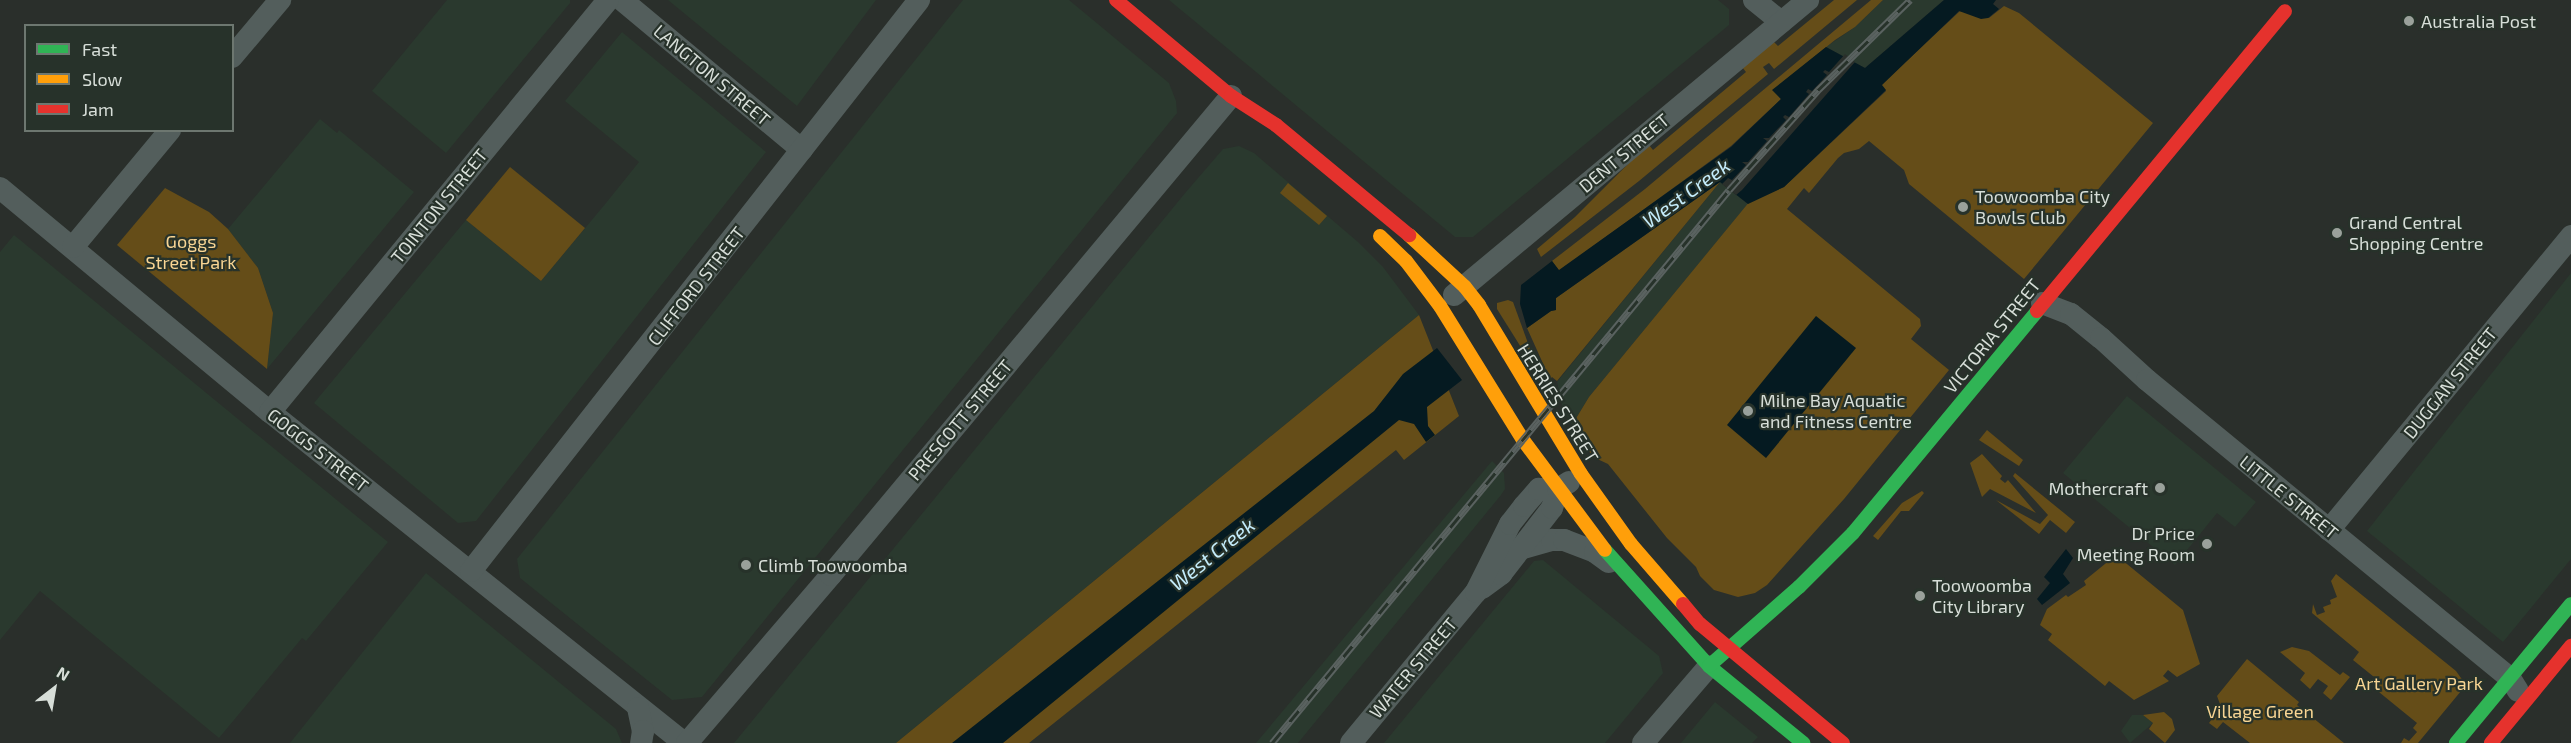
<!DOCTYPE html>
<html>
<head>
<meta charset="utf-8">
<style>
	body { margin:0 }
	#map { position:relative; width:2571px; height:743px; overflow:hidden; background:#2a2f2b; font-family:"Exo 2",sans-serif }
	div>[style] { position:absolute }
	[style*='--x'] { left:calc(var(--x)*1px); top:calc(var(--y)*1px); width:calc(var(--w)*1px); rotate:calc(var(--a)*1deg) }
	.built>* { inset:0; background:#2a392e }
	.green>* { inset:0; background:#654d18 }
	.water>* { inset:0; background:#051a21 }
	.pier>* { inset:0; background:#2a2f2b }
	.street>* { height:22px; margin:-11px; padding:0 11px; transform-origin:11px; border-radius:11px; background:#535e5c }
	.fast>* { height:14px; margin:-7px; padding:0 7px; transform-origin:7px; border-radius:7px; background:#30b455 }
	.slow>* { height:14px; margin:-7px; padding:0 7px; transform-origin:7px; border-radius:7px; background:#ff9f0a }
	.jam>* { height:14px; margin:-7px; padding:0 7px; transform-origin:7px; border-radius:7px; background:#e5322d }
	.rail>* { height:7px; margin-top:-3.5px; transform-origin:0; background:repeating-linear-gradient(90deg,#27322a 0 14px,#5a6260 0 28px); box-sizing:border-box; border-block:2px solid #5a6260 }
	.dots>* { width:16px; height:16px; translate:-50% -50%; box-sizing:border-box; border:3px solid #27322a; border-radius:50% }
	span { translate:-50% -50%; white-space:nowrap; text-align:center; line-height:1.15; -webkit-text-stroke:4.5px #27322a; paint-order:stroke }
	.poi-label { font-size:18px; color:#d7ded8 }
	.left { translate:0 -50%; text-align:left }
	.right { translate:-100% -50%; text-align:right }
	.street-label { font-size:18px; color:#d7ded8 }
	.park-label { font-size:18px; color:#f8d593 }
	.water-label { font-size:20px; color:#c4ecfb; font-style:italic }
	.legend { position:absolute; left:24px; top:24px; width:210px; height:108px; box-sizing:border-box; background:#27322a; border:2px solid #6d7770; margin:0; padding:8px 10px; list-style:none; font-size:18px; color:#d7ded8 }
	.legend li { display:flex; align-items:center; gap:12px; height:30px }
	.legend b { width:30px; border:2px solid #6d7770 }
	.north { position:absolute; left:24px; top:659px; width:60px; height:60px; -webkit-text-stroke:4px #27322a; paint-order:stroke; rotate:31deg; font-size:16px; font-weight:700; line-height:24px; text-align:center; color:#d7ded8 }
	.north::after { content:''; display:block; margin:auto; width:21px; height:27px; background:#d7ded8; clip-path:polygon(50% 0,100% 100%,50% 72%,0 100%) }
</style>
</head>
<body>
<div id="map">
	<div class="built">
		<i style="clip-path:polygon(447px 0,570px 0,570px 3px,446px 153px,372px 91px)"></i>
		<i style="clip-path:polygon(668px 0,876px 0,797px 106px)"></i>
		<i style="clip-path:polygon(963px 0,1069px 0,1169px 83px,1176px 101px,1177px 113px,702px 697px,672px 700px,520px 578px,517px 559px)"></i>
		<i style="clip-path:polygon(1169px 0,1718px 0,1729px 9px,1729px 25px,1473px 237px,1455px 237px)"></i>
		<i style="clip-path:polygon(1883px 0,1944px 0,1865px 68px,1826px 47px,1855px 27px)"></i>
		<i style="clip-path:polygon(622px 32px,766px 152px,476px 521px,458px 523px,314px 403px,466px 220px,541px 281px,606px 203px,639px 162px,565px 101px)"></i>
		<i style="clip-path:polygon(320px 119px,337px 133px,339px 130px,414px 192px,267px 369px,273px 313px,258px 268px,228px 229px)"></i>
		<i style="clip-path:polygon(1239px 146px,1254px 153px,1358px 242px,1383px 267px,1419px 315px,896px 743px,734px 743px,1186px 192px,1223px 149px)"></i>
		<i style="clip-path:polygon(1720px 182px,1748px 204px,1589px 397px,1572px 425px,1563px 409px,1557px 382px)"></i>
		<i style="clip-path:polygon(14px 235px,388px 542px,306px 641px,302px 638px,219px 738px,40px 591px,0 640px,0 252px)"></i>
		<i style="clip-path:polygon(2571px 273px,2571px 559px,2503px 642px,2367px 531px)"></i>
		<i style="clip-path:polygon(2127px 396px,2256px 502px,2235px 527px,2217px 513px,2175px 565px,2063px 473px)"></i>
		<i style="clip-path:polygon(1492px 461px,1504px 473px,1505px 489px,1501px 495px,1298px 743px,1256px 743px)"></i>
		<i style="clip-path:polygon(1543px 560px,1659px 656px,1663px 673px,1605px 743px,1384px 743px,1534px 561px)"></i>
		<i style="clip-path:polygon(426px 573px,616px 729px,622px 743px,290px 743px)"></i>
		<i style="clip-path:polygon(1715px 702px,1758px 737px,1752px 743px,1681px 743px)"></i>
		<i style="clip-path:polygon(2132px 715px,2143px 715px,2153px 723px,2130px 743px,2121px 731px)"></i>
	</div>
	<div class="green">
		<i style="clip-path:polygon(1834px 0,1857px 0,1774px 69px,1769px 63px,1763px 67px,1768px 74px,1639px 181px,1541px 257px,1537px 249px,1575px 217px,1638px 154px,1649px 145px,1653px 150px,1746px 72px,1742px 67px,1773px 41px,1778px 46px)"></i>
		<i style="clip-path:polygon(1871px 0,1883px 0,1855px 27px,1835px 40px,1773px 90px,1781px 99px,1731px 146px,1559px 271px,1552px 261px,1645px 189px)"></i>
		<i style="clip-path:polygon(2004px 6px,2019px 13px,2153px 123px,2024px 279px,1909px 184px,1904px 170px,1869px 141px,1859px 149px,1844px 153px,1838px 158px,1809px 193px,1804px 188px,1787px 209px,1920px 319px,1921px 326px,1911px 339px,1949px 370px,1844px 499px,1767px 585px,1755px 593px,1738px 597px,1714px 590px,1700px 576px,1696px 567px,1667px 538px,1608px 464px,1593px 457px,1572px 425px,1589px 397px,1750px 201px,1784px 187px,1886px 91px,1881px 85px,1960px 11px,1989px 18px)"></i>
		<i style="clip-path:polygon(510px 167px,585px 228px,541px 281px,466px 220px)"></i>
		<i style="clip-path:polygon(1720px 182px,1557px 381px,1552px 377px,1550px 379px,1527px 328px,1551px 311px,1556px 310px,1556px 298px)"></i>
		<i style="clip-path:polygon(1288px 183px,1327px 216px,1319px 225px,1280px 193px)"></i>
		<i style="clip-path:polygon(165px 188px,209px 212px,228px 229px,258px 268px,273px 313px,267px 369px,117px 245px)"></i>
		<i style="clip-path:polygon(1508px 300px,1513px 302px,1541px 379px,1497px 309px,1497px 303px)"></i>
		<i style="clip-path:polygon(1419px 315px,1459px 416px,1404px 460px,1396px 450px,1029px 743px,896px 743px)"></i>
		<i style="clip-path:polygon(1987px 430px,2023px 460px,2019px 466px,1979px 440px)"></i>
		<i style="clip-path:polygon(1982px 454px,2002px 476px,2000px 479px,2005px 483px,2008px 480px,2036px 513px,1990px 489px,1982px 497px,1970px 463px)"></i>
		<i style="clip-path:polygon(2015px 473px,2075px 522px,2066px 533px,2050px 520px,2039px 534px,1996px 500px,2040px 524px,2048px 515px,2013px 476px)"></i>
		<i style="clip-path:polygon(1922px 491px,1924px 493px,1909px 511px,1901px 511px,1878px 540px,1873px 536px,1902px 503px)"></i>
		<i style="clip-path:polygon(2116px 555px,2183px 610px,2200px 664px,2177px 677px,2168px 670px,2163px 676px,2169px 681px,2134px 700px,2109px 681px,2105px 686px,2048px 640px,2052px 634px,2040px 625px,2047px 609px,2066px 595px,2068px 597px,2086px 585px,2084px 581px)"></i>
		<i style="clip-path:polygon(2336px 574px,2456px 671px,2466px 685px,2418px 743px,2401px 743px,2404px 738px,2409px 741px,2417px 732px,2413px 728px,2417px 723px,2374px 688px,2379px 681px,2353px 660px,2359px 652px,2312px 613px,2313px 604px,2317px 615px,2325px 612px,2323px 607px,2331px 604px,2330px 600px,2337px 597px,2331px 581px)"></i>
		<i style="clip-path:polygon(2292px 647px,2309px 651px,2340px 675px,2343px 672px,2350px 677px,2331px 700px,2323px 693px,2328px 686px,2318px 679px,2310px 689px,2300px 680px,2305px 673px,2280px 652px)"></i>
		<i style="clip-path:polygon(2247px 659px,2299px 702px,2297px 705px,2344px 743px,2250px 743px,2223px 722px,2217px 729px,2209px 723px,2221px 707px,2217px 696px)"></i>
		<i style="clip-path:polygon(2164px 712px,2172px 719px,2175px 730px,2165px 743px,2149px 729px,2153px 723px,2143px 715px)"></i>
	</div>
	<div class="water">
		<i style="clip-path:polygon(1944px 0,1996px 0,1993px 4px,1999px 9px,1988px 18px,1981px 19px,1959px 11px,1882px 85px,1886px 90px,1784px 187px,1748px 204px,1720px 182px,1556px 298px,1556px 310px,1551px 311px,1527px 328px,1520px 304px,1521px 285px,1552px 261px,1559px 270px,1731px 147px,1781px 99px,1772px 90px,1826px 47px,1865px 68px)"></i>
		<i style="clip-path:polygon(1816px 316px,1856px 348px,1766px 458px,1727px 425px)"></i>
		<i style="clip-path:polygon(1437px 348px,1462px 380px,1427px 407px,1428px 426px,1435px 435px,1426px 442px,1414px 424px,1399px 420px,1003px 743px,952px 743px,1374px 411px,1403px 374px)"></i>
		<i style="clip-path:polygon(2066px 549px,2073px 558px,2063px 574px,2070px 583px,2042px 605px,2037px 599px,2050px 583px,2044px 577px)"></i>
	</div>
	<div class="pier">
		<i style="clip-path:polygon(1845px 54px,1855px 62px,1742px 190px,1736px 195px,1722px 184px,1728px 178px,1732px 180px,1746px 165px,1742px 162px,1748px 162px,1767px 141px,1763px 138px,1769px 138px,1786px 120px,1783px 117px,1785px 115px,1789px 117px,1809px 94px,1806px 92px,1808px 89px,1812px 91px,1827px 75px,1823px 72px,1825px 70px,1829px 72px)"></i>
	</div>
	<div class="street">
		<i style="--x:622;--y:0;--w:234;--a:39.8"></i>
		<i style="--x:1754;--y:0;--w:35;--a:39"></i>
		<i style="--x:232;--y:57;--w:75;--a:-49.9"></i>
		<i style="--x:0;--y:188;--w:351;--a:39.7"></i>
		<i style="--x:270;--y:412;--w:530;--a:38.64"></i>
		<i style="--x:73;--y:247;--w:152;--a:-50.3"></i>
		<i style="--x:1454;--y:295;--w:461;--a:-39.8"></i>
		<i style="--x:2042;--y:303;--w:31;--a:21"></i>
		<i style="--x:2071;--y:314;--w:38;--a:39"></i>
		<i style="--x:2101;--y:338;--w:62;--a:42.4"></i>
		<i style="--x:2147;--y:380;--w:470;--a:39.4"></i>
		<i style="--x:2510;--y:678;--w:15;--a:58"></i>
		<i style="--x:270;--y:412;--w:533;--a:-50.63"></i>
		<i style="--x:2329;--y:530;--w:381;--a:-50.5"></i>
		<i style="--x:1520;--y:549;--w:33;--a:-16"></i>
		<i style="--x:1552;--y:540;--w:12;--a:0"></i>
		<i style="--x:1564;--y:540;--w:33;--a:21"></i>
		<i style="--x:1595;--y:552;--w:17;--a:36"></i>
		<i style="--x:471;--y:571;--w:726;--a:-51.88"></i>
		<i style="--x:1482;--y:588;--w:24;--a:-36"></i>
		<i style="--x:1501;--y:574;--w:83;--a:-52.3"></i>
		<i style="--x:1552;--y:508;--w:20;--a:-72"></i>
		<i style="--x:638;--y:708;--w:24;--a:78"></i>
		<i style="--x:643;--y:731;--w:12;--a:99"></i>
		<i style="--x:687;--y:743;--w:221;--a:-49.4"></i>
		<i style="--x:831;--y:575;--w:624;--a:-50.14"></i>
		<i style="--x:1351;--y:743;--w:196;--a:-50.4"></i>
		<i style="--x:1476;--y:592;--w:76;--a:-63.4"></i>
		<i style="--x:1510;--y:524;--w:23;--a:-52"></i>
		<i style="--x:1524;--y:506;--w:23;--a:-49"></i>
		<i style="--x:1539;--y:489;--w:19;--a:0"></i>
		<i style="--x:1558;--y:489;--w:13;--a:-32"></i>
		<i style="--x:1643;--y:743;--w:101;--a:-49.4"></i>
	</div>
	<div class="fast">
		<i style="--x:1605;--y:550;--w:156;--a:48.1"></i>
		<i style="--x:1709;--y:666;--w:122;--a:39.3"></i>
		<i style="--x:1709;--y:666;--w:120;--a:-41.3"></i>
		<i style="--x:1799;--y:587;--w:76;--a:-45"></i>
		<i style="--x:1853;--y:533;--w:288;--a:-50.3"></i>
		<i style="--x:2456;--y:743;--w:180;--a:-50.4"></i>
	</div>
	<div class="slow">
		<i style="--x:1409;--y:235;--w:76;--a:42.9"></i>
		<i style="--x:1465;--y:287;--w:23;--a:52"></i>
		<i style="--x:1479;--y:305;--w:197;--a:58.9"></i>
		<i style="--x:1581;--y:474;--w:86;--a:54.5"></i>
		<i style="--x:1631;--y:544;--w:79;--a:49.1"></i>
		<i style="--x:1380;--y:236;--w:36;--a:44"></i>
		<i style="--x:1406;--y:261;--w:56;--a:52.9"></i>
		<i style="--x:1440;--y:306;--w:158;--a:58.2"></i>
		<i style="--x:1523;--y:440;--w:137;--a:53.3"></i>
	</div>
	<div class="jam">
		<i style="--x:1116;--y:0;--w:150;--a:39.9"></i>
		<i style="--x:1231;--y:96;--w:54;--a:32.8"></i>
		<i style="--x:1276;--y:125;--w:173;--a:39.6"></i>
		<i style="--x:2037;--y:311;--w:389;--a:-50.4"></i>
		<i style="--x:1683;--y:604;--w:26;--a:50"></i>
		<i style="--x:1700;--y:624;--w:186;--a:39.8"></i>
		<i style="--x:2491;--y:743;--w:126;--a:-50.5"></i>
	</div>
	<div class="rail">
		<i style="--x:1272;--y:743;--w:717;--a:-50.43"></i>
		<i style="--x:1729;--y:190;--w:134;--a:-48.3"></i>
		<i style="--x:1818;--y:90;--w:129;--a:-44.4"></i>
	</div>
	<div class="dots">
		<i style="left:2409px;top:21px;background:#9aa19b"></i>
		<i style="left:1963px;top:207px;background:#9aa19b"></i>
		<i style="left:2337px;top:233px;background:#9aa19b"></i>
		<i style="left:1748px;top:411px;background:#9aa19b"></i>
		<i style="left:2160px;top:488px;background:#9aa19b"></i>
		<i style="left:2207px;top:544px;background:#9aa19b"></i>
		<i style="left:746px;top:565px;background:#9aa19b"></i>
		<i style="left:1920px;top:596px;background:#9aa19b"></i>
	</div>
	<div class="poi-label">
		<span class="left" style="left:2421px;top:21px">Australia Post</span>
		<span class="left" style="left:1975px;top:207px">Toowoomba City<br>Bowls Club</span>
		<span class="left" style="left:2349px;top:233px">Grand Central<br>Shopping Centre</span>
		<span class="left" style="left:1760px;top:411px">Milne Bay Aquatic<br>and Fitness Centre</span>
		<span class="right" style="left:2148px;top:488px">Mothercraft</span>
		<span class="right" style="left:2195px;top:544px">Dr Price<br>Meeting Room</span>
		<span class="left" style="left:758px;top:565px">Climb Toowoomba</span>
		<span class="left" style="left:1932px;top:596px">Toowoomba<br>City Library</span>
	</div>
	<div class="street-label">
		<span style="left:712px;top:75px;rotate:40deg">LANGTON STREET</span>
		<span style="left:1624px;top:153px;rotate:-40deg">DENT STREET</span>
		<span style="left:439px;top:206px;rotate:-51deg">TOINTON STREET</span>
		<span style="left:696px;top:286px;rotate:-52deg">CLIFFORD STREET</span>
		<span style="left:1992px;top:336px;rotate:-51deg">VICTORIA STREET</span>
		<span style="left:2450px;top:383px;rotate:-51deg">DUGGAN STREET</span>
		<span style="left:1558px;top:403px;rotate:58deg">HERRIES STREET</span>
		<span style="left:960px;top:420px;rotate:-50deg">PRESCOTT STREET</span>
		<span style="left:318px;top:450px;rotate:38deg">GOGGS STREET</span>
		<span style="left:2289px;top:497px;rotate:39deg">LITTLE STREET</span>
		<span style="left:1413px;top:668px;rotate:-50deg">WATER STREET</span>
	</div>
	<div class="park-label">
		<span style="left:191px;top:252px">Goggs<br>Street Park</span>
		<span style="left:2419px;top:683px">Art Gallery Park</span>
		<span style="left:2260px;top:711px">Village Green</span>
	</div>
	<div class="water-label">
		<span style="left:1686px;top:193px;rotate:-36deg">West Creek</span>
		<span style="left:1212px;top:554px;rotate:-39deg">West Creek</span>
	</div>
	<ul class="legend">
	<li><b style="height:8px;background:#30b455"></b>Fast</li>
	<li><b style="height:8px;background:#ff9f0a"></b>Slow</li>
	<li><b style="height:8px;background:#e5322d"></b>Jam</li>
	</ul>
	<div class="north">N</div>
</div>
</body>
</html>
